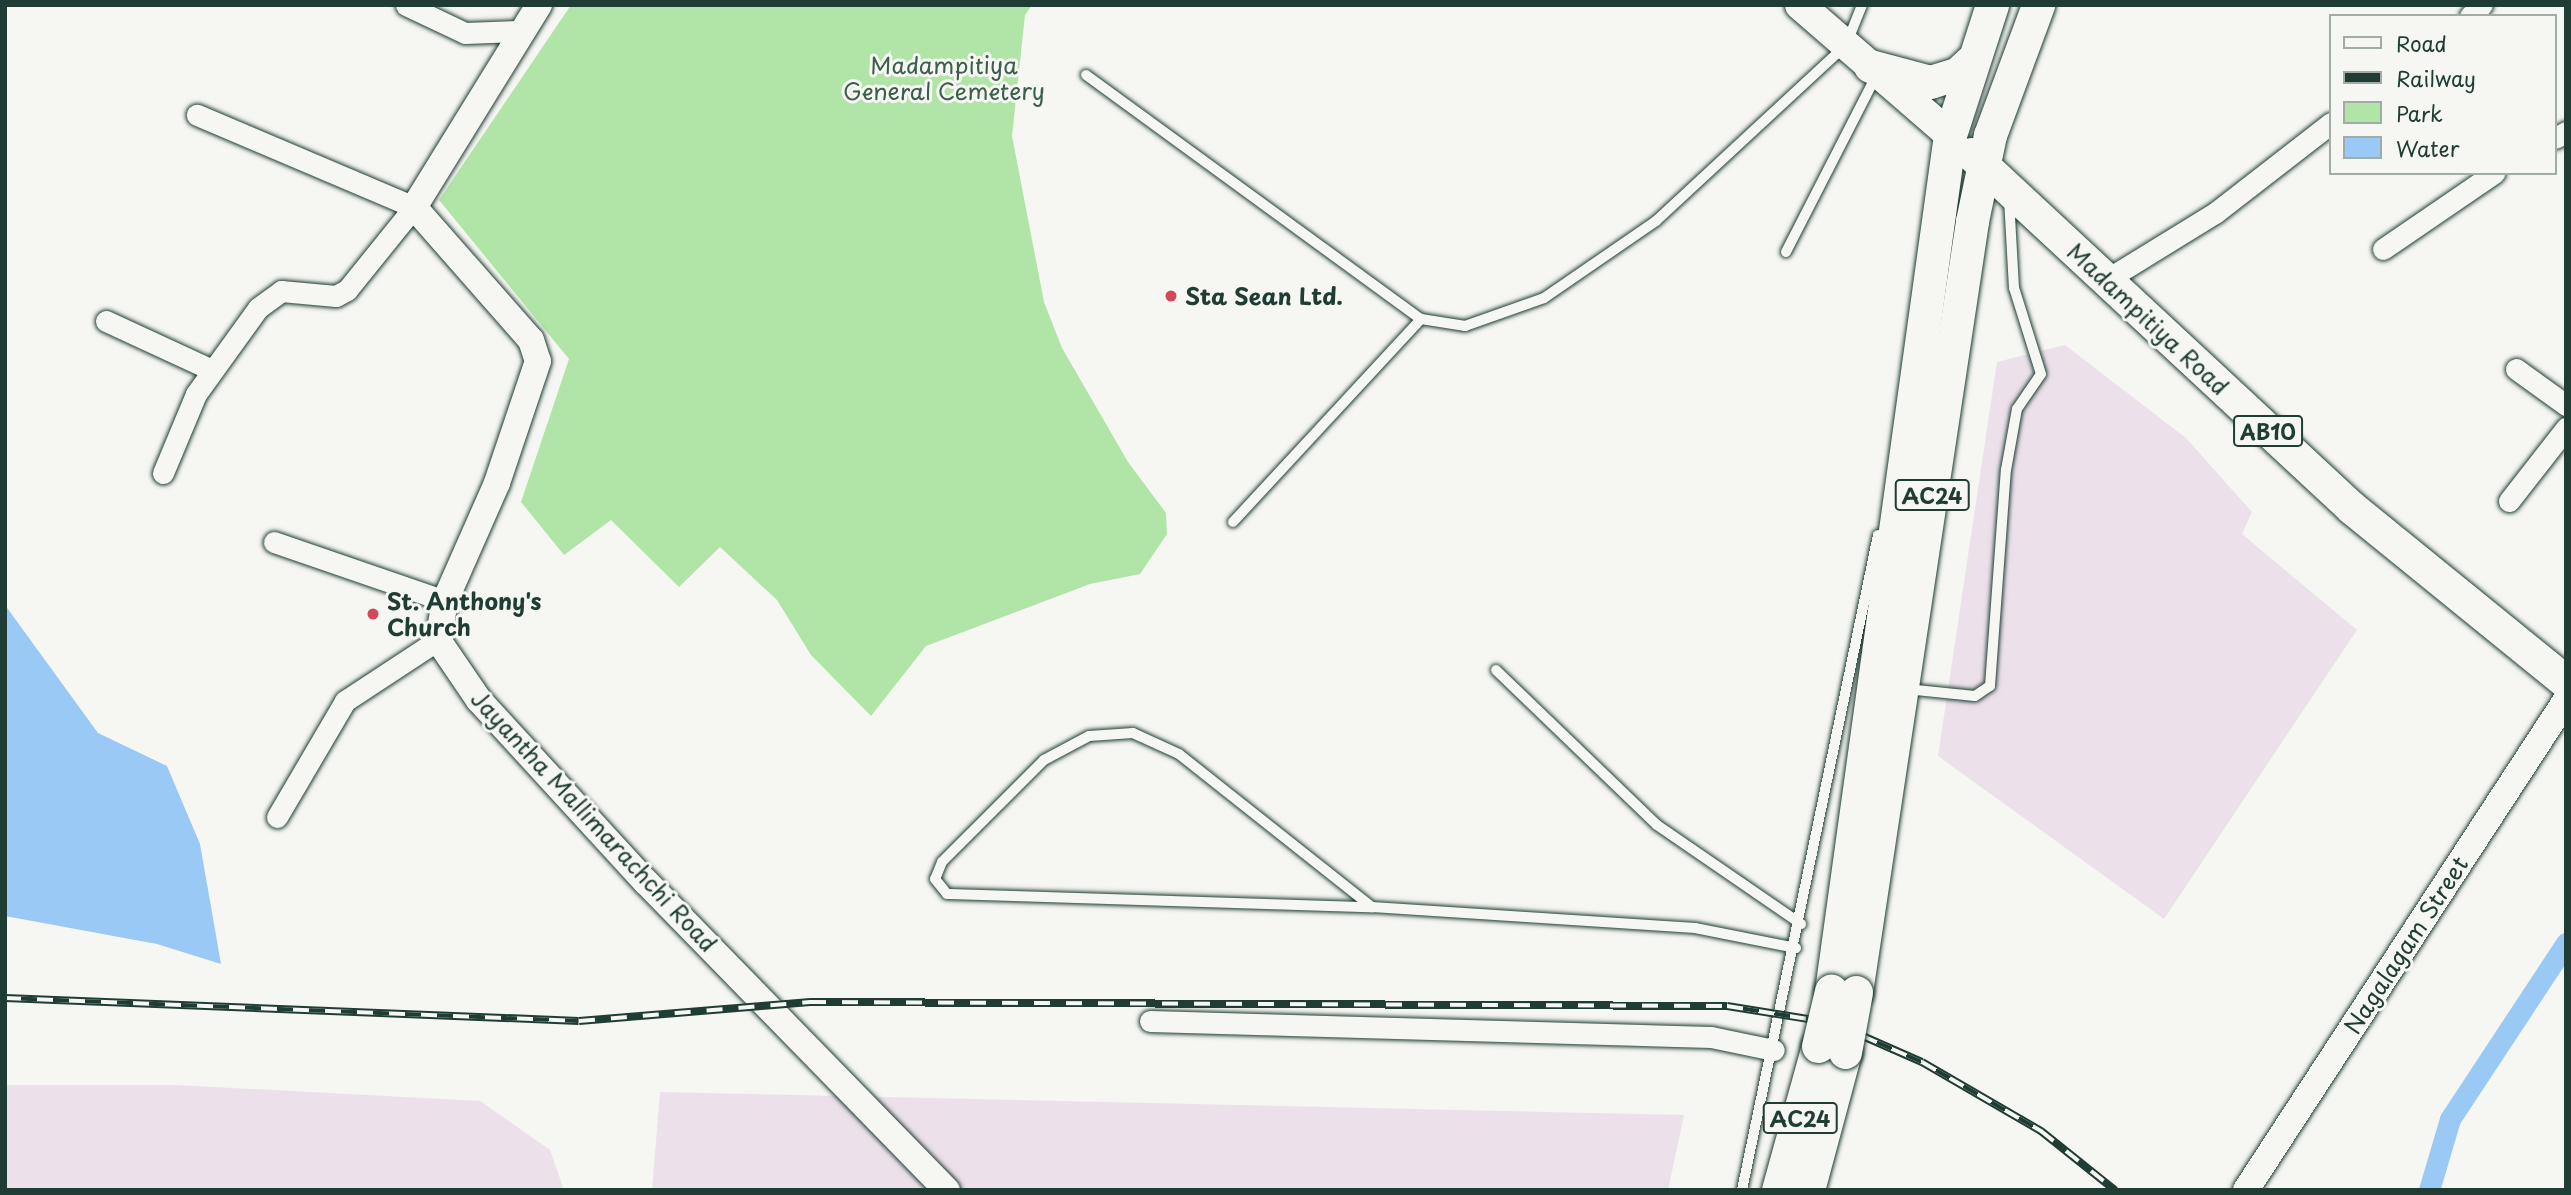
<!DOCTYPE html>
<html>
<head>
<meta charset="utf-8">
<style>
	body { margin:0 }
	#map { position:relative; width:2571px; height:1195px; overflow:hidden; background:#f6f6f2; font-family:"Playpen Sans",sans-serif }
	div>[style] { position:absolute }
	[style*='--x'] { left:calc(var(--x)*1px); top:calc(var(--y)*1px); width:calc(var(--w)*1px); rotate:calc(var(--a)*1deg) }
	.built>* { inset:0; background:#ece1eb }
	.green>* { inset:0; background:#b0e5a7 }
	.water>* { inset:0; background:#9ac9f5 }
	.canal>* { height:21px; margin:-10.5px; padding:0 10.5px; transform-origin:10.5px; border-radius:10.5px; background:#9ac9f5 }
	.roads { filter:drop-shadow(0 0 2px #1f3d34) drop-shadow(0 0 2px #1f3d34) }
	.service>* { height:10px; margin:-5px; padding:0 5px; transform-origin:5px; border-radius:5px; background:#f6f6f2 }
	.minor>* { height:21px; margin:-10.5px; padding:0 10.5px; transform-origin:10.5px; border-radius:10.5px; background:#f6f6f2 }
	.tertiary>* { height:26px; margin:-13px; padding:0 13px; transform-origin:13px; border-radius:13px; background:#f6f6f2 }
	.secondary>* { height:30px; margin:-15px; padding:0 15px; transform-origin:15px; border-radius:15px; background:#f6f6f2 }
	.primary>* { height:33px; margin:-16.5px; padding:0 16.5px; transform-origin:16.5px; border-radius:16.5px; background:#f6f6f2 }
	.rail>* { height:8px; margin-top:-4px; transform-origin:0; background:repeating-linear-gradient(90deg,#f6f6f2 0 16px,#1f3d34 0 32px); box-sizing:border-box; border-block:2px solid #1f3d34 }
	.bridges { filter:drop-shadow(0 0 2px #1f3d34) drop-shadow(0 0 2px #1f3d34) }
	.primary-bridge>* { height:33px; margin:-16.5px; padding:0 16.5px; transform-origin:16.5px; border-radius:16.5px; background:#f6f6f2 }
	.dots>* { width:19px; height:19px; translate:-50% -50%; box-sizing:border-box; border:4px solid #f6f6f2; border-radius:50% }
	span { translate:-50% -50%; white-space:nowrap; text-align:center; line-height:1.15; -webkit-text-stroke:6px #f6f6f2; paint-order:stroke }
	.shield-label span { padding:2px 5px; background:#f6f6f2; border:2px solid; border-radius:5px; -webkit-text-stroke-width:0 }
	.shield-label { font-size:21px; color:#1f3d34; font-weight:700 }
	.park-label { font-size:23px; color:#3c5f4b }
	.poi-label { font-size:23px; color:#1f3d34; font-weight:700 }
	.left { translate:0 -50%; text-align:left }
	.street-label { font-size:23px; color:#1f3d34 }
	.frame { position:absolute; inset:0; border:7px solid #1f3d34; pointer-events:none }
	.legend { position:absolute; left:2329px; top:14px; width:228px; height:161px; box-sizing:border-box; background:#f6f6f2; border:2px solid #a0aca6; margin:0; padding:9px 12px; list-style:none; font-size:21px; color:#1f3d34 }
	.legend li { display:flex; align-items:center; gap:14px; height:35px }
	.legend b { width:35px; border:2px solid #a0aca6 }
</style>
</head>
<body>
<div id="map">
	<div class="built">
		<i style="clip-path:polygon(2065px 345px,2186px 438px,2252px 512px,2242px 534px,2357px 630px,2164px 919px,1938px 756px,1997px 362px)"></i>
		<i style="clip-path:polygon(5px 1085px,176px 1085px,480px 1101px,550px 1150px,564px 1190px,5px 1190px)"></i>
		<i style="clip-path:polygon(660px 1092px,1684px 1115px,1668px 1190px,652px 1190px)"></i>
	</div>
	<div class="green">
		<i style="clip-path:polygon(571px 5px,1032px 5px,1025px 15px,1012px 136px,1044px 302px,1062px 348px,1128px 462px,1166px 513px,1167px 534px,1140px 574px,1090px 584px,926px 646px,871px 716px,811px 655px,777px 600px,720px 547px,679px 587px,611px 520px,564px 555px,521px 502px,569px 359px,439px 200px)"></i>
	</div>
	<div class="water">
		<i style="clip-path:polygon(5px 605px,98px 733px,167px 766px,200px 844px,221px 964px,157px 944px,5px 916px)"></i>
	</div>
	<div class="canal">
		<i style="--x:2429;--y:1190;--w:74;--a:-73.5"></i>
		<i style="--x:2450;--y:1119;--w:211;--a:-56.6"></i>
	</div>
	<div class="roads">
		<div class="service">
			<i style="--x:1086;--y:75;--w:414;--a:36.1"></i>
			<i style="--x:1421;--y:319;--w:45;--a:9"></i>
			<i style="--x:1465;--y:326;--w:84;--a:-19.5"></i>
			<i style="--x:1544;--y:298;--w:136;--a:-34.5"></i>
			<i style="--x:1656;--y:221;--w:259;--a:-42.8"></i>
			<i style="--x:1846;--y:45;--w:43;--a:-68.2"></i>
			<i style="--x:1786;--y:252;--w:198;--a:-62.9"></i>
			<i style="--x:1233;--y:522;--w:277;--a:-47.2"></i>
			<i style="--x:1496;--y:670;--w:223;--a:43.9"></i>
			<i style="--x:1657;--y:825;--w:175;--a:34.5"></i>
			<i style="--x:1906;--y:689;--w:69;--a:5.8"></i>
			<i style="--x:1975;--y:696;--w:18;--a:-34"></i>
			<i style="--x:1990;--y:686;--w:217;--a:-85.8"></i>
			<i style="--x:2006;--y:470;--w:62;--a:-79.8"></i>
			<i style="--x:2017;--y:409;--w:42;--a:-55.6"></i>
			<i style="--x:2041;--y:374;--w:90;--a:-107.4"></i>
			<i style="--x:2014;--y:288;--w:89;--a:-93.2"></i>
			<i style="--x:1372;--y:907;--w:246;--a:-141.6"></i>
			<i style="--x:1179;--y:754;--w:51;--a:-155.5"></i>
			<i style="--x:1133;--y:733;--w:44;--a:176.1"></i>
			<i style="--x:1089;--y:736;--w:51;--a:151.9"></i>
			<i style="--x:1044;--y:760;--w:144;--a:135"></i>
			<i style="--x:942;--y:862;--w:18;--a:112"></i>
			<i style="--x:935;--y:879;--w:19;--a:51"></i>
			<i style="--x:947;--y:894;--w:425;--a:1.8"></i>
			<i style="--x:1372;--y:907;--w:324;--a:3.7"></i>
			<i style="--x:1695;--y:928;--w:103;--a:11.2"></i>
			<i style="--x:1742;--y:1190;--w:669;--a:-78.27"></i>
		</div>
		<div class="minor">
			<i style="--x:406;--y:5;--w:65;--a:25.4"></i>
			<i style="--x:465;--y:33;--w:53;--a:-2.2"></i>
			<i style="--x:2470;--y:16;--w:16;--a:-43"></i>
			<i style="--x:2555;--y:138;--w:13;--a:-29"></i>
			<i style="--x:2383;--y:249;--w:135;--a:-34.4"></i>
			<i style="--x:2106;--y:280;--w:128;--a:-31.6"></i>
			<i style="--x:2215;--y:213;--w:147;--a:-37.8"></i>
			<i style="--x:106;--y:321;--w:115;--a:24.8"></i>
			<i style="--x:2516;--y:369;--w:62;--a:35.8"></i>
			<i style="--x:163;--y:473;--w:86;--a:-67.3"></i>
			<i style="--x:196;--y:394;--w:106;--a:-54.2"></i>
			<i style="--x:258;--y:308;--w:29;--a:-36"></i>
			<i style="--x:281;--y:291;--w:55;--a:5.2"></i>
			<i style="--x:336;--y:296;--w:13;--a:-29"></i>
			<i style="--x:347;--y:290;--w:107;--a:-51.1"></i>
			<i style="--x:414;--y:207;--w:236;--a:-157"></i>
			<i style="--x:2509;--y:501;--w:93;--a:-52"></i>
			<i style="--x:274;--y:542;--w:181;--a:19"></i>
			<i style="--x:277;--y:817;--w:134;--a:-59.6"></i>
			<i style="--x:345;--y:701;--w:111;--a:-33.3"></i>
			<i style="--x:1150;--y:1021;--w:561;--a:1.63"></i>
			<i style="--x:1711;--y:1037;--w:64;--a:11.7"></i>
		</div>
		<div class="tertiary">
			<i style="--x:539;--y:5;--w:238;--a:121.7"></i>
			<i style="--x:414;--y:207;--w:177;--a:48.7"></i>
			<i style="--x:531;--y:340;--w:22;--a:72"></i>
			<i style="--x:538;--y:361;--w:129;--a:108.6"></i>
			<i style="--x:497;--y:483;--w:129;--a:113.8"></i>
			<i style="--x:445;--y:601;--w:40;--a:100"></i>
			<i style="--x:438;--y:640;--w:73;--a:55.7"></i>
			<i style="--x:479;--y:700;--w:247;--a:47.5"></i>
			<i style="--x:646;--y:882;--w:431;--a:45.7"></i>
			<i style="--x:2246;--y:1190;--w:585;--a:-56.85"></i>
		</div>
		<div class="secondary">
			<i style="--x:1800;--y:5;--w:198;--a:40.9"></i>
		</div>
		<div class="primary">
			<i style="--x:1870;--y:66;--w:62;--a:14.9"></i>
			<i style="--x:1930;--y:82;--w:28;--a:-17"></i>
			<i style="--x:1957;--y:74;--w:18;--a:-43"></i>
			<i style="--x:1971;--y:154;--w:520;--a:42.9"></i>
			<i style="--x:2352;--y:508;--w:276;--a:39.1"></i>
			<i style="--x:1831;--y:991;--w:864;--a:-82.09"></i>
			<i style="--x:1950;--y:135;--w:137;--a:-72.1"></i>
			<i style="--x:1856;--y:992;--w:780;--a:-81.44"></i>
			<i style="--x:1972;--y:221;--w:88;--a:-78.2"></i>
			<i style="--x:1990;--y:135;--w:139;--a:-69.7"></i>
			<i style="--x:1778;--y:1190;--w:149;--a:-74.5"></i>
			<i style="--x:1808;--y:1190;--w:143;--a:-75"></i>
		</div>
	</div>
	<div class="rail">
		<i style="--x:5;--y:998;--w:574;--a:2.29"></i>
		<i style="--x:579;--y:1021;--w:232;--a:-4.7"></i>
		<i style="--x:810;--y:1002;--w:917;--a:0.25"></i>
		<i style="--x:1727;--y:1006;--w:107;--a:9.1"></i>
		<i style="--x:1833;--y:1023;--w:97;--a:23.7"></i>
		<i style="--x:1922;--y:1062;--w:138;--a:30.1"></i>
		<i style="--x:2041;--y:1131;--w:95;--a:38.6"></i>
	</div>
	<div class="bridges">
		<div class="primary-bridge">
			<i style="--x:1818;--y:1046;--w:57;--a:-76.7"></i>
			<i style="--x:1845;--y:1052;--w:61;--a:-79.6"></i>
		</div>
	</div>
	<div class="dots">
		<i style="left:1171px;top:296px;background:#d1495b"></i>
		<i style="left:373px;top:614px;background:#d1495b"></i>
	</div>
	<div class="shield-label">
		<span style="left:2268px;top:431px">AB10</span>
		<span style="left:1932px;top:495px">AC24</span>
		<span style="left:1800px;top:1118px">AC24</span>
	</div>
	<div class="park-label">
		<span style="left:944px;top:78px">Madampitiya<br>General Cemetery</span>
	</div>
	<div class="poi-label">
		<span class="left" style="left:1185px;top:296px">Sta Sean Ltd.</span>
		<span class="left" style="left:387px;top:614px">St. Anthony's<br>Church</span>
	</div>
	<div class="street-label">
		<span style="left:2148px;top:319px;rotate:43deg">Madampitiya Road</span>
		<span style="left:594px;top:821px;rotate:47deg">Jayantha Mallimarachchi Road</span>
		<span style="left:2406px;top:945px;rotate:-57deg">Nagalagam Street</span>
	</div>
	<div class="frame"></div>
	<ul class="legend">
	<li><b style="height:9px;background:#f6f6f2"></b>Road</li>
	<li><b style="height:9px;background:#1f3d34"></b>Railway</li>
	<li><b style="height:19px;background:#b0e5a7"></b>Park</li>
	<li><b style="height:19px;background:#9ac9f5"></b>Water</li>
	</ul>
</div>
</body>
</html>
